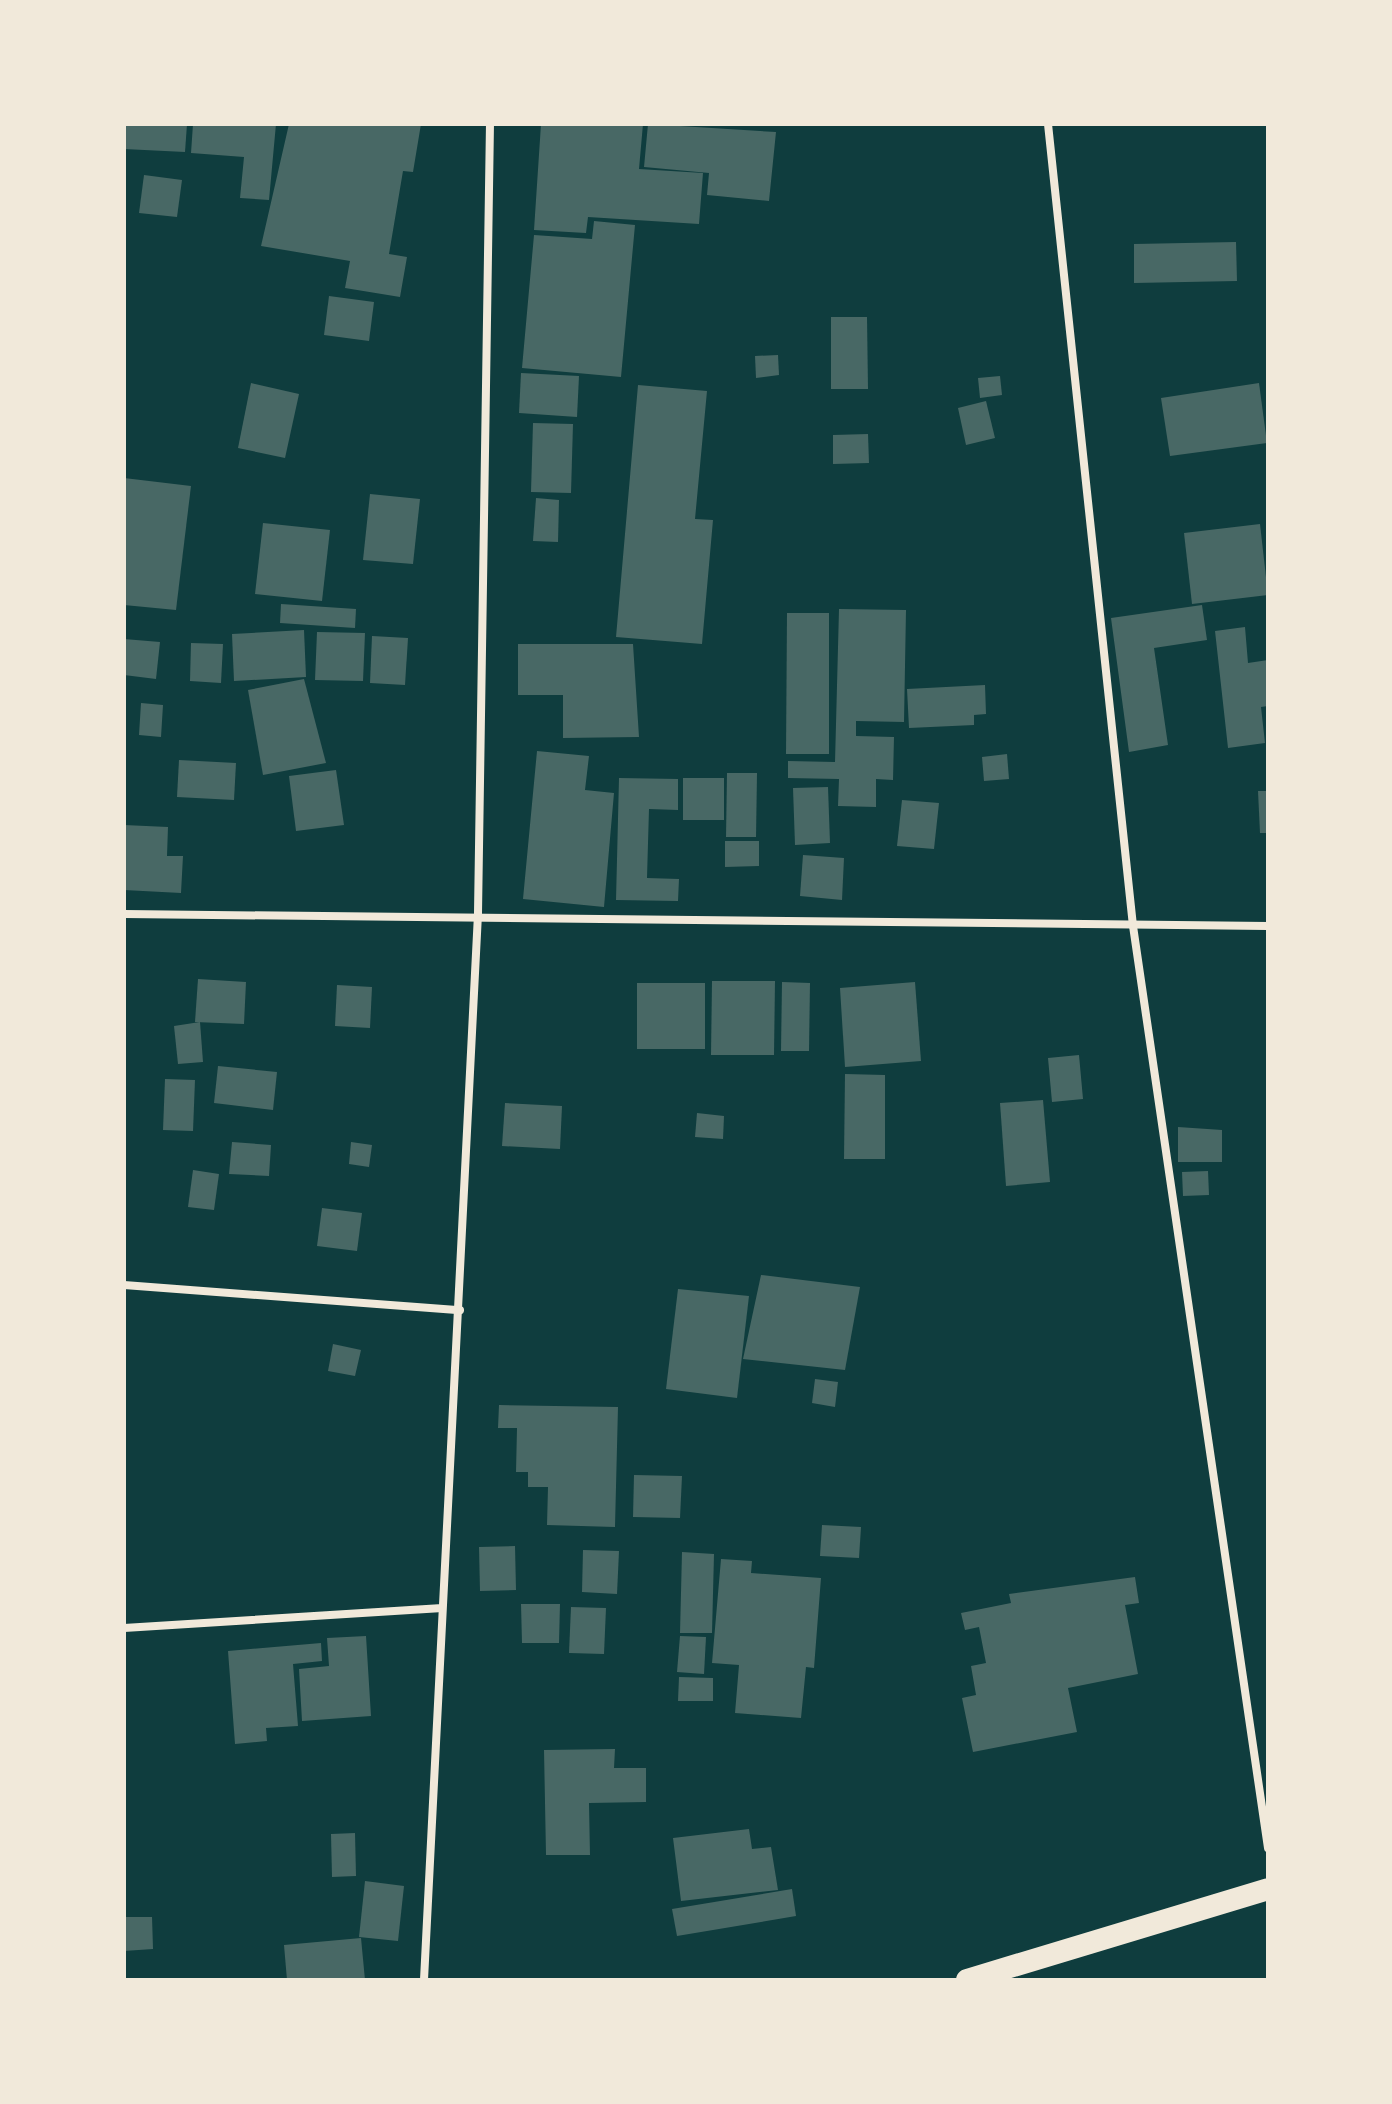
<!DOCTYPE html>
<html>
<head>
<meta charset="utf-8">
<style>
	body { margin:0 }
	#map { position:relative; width:1392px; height:2104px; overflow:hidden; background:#0f3d3e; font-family:Literata,serif }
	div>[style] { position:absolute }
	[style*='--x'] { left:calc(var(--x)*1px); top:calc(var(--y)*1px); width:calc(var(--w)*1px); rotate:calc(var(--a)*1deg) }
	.building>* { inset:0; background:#486865 }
	.minor>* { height:8px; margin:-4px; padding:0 4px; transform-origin:4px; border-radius:4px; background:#f1e9da }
	.trunk>* { height:22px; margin:-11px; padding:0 11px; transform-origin:11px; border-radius:11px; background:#f1e9da }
	span { translate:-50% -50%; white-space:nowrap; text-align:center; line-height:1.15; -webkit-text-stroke:7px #f1e9da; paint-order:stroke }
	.frame { position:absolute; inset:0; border:126px solid #f1e9da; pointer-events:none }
</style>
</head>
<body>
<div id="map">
	<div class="building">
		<i style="clip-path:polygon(124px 124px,187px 124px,185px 152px,124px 149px)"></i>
		<i style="clip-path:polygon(193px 124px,276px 124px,269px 200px,240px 198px,244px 157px,191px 153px)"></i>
		<i style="clip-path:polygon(289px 124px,421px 124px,413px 172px,403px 171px,389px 254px,407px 257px,400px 297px,345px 288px,350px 261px,261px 246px)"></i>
		<i style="clip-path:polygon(541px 124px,643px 124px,639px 169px,703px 173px,699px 224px,588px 217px,586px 233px,534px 230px)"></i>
		<i style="clip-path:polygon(648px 124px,776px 132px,769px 201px,707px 195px,709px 173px,644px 167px)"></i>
		<i style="clip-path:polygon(144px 175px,182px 180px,177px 217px,139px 213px)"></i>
		<i style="clip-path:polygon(594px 221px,635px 225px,621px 377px,522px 368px,534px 235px,592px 239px)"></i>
		<i style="clip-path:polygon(1236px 242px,1237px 281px,1134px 283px,1134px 244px)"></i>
		<i style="clip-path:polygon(329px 296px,374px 302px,369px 341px,324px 335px)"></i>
		<i style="clip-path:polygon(831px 317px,867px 317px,868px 389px,831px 389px)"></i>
		<i style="clip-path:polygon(778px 355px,779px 375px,756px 378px,755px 356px)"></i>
		<i style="clip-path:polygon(521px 373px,579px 376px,577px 417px,519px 413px)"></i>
		<i style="clip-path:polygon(1000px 376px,1002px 395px,980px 398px,978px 378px)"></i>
		<i style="clip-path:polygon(251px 383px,299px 394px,285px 458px,238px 448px)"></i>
		<i style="clip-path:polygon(1259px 383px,1267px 443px,1170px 456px,1161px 398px)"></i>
		<i style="clip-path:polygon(638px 385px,707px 391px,695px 519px,713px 520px,702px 644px,616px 637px)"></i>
		<i style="clip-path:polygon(986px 401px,995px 438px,966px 445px,958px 408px)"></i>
		<i style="clip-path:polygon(533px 423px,573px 424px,571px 493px,531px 492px)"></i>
		<i style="clip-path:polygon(868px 434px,869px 463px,833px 464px,833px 435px)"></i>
		<i style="clip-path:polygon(124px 478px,191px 486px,176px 610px,124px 605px)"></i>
		<i style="clip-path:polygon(370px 494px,420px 499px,413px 564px,363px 560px)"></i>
		<i style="clip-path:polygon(536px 498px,559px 500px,558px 542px,533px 541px)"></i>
		<i style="clip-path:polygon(263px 523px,330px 530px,322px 601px,255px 594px)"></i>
		<i style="clip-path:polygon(1260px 524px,1268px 595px,1192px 604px,1184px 533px)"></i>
		<i style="clip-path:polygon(281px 604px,356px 609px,355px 628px,280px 623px)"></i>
		<i style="clip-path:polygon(1202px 605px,1207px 640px,1154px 648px,1168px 745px,1129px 752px,1111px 618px)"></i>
		<i style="clip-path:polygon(839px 609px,906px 610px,904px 722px,856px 721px,856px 736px,894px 737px,893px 780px,876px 779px,876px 807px,838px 806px,839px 779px,788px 778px,788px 761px,835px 762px)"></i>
		<i style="clip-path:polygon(787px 613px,829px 613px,829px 754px,786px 754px)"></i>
		<i style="clip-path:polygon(1245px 627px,1248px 663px,1268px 660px,1268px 706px,1261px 707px,1265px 743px,1228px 748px,1215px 631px)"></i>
		<i style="clip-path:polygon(304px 630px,306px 677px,234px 681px,232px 634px)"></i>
		<i style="clip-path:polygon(317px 632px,365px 633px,363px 681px,315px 680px)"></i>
		<i style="clip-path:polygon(372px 636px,408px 638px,405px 685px,370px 683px)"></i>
		<i style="clip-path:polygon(124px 639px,160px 642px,156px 679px,124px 675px)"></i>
		<i style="clip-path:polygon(191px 643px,223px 644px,221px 683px,190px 681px)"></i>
		<i style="clip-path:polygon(518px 644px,633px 644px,639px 737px,563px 738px,563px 695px,518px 695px)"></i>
		<i style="clip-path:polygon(304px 679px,326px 763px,263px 775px,248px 690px)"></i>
		<i style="clip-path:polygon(985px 685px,986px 714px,974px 715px,974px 725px,909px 728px,907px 689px)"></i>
		<i style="clip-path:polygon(141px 703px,163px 705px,161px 737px,139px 735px)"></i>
		<i style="clip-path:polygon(537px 751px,589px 756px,585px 790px,614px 793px,604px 907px,523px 899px)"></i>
		<i style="clip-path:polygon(1007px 754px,1009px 779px,984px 781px,982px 757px)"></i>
		<i style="clip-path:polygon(179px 760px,236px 763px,234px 800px,177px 797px)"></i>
		<i style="clip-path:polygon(336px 770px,344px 825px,296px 831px,289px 776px)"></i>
		<i style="clip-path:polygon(727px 773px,757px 773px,756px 837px,726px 837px)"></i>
		<i style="clip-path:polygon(619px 778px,678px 779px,678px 810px,649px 809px,647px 878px,679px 879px,678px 901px,616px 900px)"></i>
		<i style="clip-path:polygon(683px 778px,724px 778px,724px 820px,683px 820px)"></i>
		<i style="clip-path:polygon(828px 787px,830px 843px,795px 845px,793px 788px)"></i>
		<i style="clip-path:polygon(1258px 791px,1268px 791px,1268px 833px,1260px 833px)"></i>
		<i style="clip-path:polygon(902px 800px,939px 803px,934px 849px,897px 846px)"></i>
		<i style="clip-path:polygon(124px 825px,168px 827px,167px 856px,183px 856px,181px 893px,124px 890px)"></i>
		<i style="clip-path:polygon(725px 841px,759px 841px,759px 866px,725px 867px)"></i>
		<i style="clip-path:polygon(803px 855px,844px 858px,842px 900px,800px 896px)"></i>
		<i style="clip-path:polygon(198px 979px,246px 982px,244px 1024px,195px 1022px)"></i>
		<i style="clip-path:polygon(712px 981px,775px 981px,774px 1055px,711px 1055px)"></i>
		<i style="clip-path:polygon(782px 982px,810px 983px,809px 1051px,781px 1051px)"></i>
		<i style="clip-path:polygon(915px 982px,921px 1061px,845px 1067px,840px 988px)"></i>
		<i style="clip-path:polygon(637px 983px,705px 983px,705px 1049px,637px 1049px)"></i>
		<i style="clip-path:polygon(337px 985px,372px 987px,370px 1028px,335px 1026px)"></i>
		<i style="clip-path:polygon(200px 1022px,203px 1062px,178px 1064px,174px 1026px)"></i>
		<i style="clip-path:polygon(1079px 1055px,1083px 1099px,1052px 1102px,1048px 1058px)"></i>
		<i style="clip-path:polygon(218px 1066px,277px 1072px,273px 1110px,214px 1103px)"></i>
		<i style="clip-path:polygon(845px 1074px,885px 1075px,885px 1159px,844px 1159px)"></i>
		<i style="clip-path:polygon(165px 1079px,195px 1080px,193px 1131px,163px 1130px)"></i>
		<i style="clip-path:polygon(1043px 1100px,1050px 1182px,1006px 1186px,1000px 1103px)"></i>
		<i style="clip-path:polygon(505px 1103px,562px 1106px,560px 1149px,502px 1146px)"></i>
		<i style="clip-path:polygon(697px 1113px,724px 1116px,723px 1139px,695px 1137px)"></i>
		<i style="clip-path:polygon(1178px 1127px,1222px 1130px,1222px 1162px,1178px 1162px)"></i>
		<i style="clip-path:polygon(232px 1142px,271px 1145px,269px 1176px,229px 1174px)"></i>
		<i style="clip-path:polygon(351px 1142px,372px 1145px,369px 1167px,349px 1164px)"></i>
		<i style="clip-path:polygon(193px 1170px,219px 1174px,214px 1210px,188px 1207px)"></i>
		<i style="clip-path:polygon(1208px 1171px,1209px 1195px,1183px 1196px,1182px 1172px)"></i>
		<i style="clip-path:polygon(322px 1208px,362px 1213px,357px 1251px,317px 1246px)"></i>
		<i style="clip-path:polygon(761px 1275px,860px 1287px,845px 1370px,743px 1359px)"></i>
		<i style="clip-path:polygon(678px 1289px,749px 1296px,737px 1398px,666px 1389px)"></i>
		<i style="clip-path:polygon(333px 1344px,361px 1350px,355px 1376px,328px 1371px)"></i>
		<i style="clip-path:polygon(815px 1379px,838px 1382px,835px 1407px,812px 1403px)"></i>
		<i style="clip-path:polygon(499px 1405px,618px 1407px,615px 1527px,547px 1525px,548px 1487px,528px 1487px,528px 1472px,516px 1472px,517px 1428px,498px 1428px)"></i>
		<i style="clip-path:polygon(634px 1475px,682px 1476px,680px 1518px,633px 1517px)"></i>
		<i style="clip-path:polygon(822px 1525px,861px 1527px,859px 1558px,820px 1556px)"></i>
		<i style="clip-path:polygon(515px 1546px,516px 1590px,480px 1591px,479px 1547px)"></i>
		<i style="clip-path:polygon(583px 1550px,619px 1551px,617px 1594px,582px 1592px)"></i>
		<i style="clip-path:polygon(682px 1552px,714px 1554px,712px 1633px,680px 1633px)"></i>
		<i style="clip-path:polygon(721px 1559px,752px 1561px,751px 1573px,821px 1578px,814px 1668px,806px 1667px,801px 1718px,735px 1713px,739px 1665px,712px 1663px)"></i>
		<i style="clip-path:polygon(1135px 1577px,1139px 1603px,1125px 1605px,1138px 1674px,1068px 1688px,1077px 1732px,973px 1752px,962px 1698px,976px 1695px,971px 1666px,986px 1663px,979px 1627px,965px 1630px,961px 1613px,1011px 1603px,1009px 1594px)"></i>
		<i style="clip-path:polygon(521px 1604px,560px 1604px,559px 1643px,522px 1643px)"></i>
		<i style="clip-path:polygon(571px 1607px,606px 1608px,604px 1654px,569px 1653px)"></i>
		<i style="clip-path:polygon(366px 1636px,371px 1716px,302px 1721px,299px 1669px,329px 1666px,327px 1638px)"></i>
		<i style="clip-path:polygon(680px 1636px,706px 1637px,704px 1674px,677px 1672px)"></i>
		<i style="clip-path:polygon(321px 1643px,322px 1661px,293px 1664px,298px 1726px,266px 1728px,267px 1741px,235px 1744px,228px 1651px)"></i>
		<i style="clip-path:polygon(679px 1677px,713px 1678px,713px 1701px,678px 1701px)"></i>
		<i style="clip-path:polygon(615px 1749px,614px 1768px,646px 1768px,646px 1802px,589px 1803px,590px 1855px,546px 1855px,544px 1750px)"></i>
		<i style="clip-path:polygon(749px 1829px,752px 1849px,771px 1847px,778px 1890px,681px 1901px,673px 1838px)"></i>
		<i style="clip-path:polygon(355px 1833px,356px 1876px,332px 1877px,331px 1834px)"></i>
		<i style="clip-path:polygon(365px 1881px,404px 1886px,398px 1941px,359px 1937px)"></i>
		<i style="clip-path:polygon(792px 1889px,796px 1916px,677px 1936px,672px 1909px)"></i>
		<i style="clip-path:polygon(124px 1917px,152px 1917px,153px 1949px,124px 1951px)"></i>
		<i style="clip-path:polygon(361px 1938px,365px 1980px,287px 1980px,284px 1945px)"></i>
	</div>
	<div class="minor">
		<i style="--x:1048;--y:124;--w:806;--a:83.95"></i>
		<i style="--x:1133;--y:926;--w:932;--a:81.67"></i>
		<i style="--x:124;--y:914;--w:1144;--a:0.6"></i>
		<i style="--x:124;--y:1285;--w:337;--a:4.3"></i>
		<i style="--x:124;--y:1628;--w:315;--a:-3.6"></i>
		<i style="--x:424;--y:1980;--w:1068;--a:-87.1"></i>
		<i style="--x:478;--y:913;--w:789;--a:-89.13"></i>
	</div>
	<div class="trunk">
		<i style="--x:967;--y:1980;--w:314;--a:-16.8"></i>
	</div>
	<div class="frame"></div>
</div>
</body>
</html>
